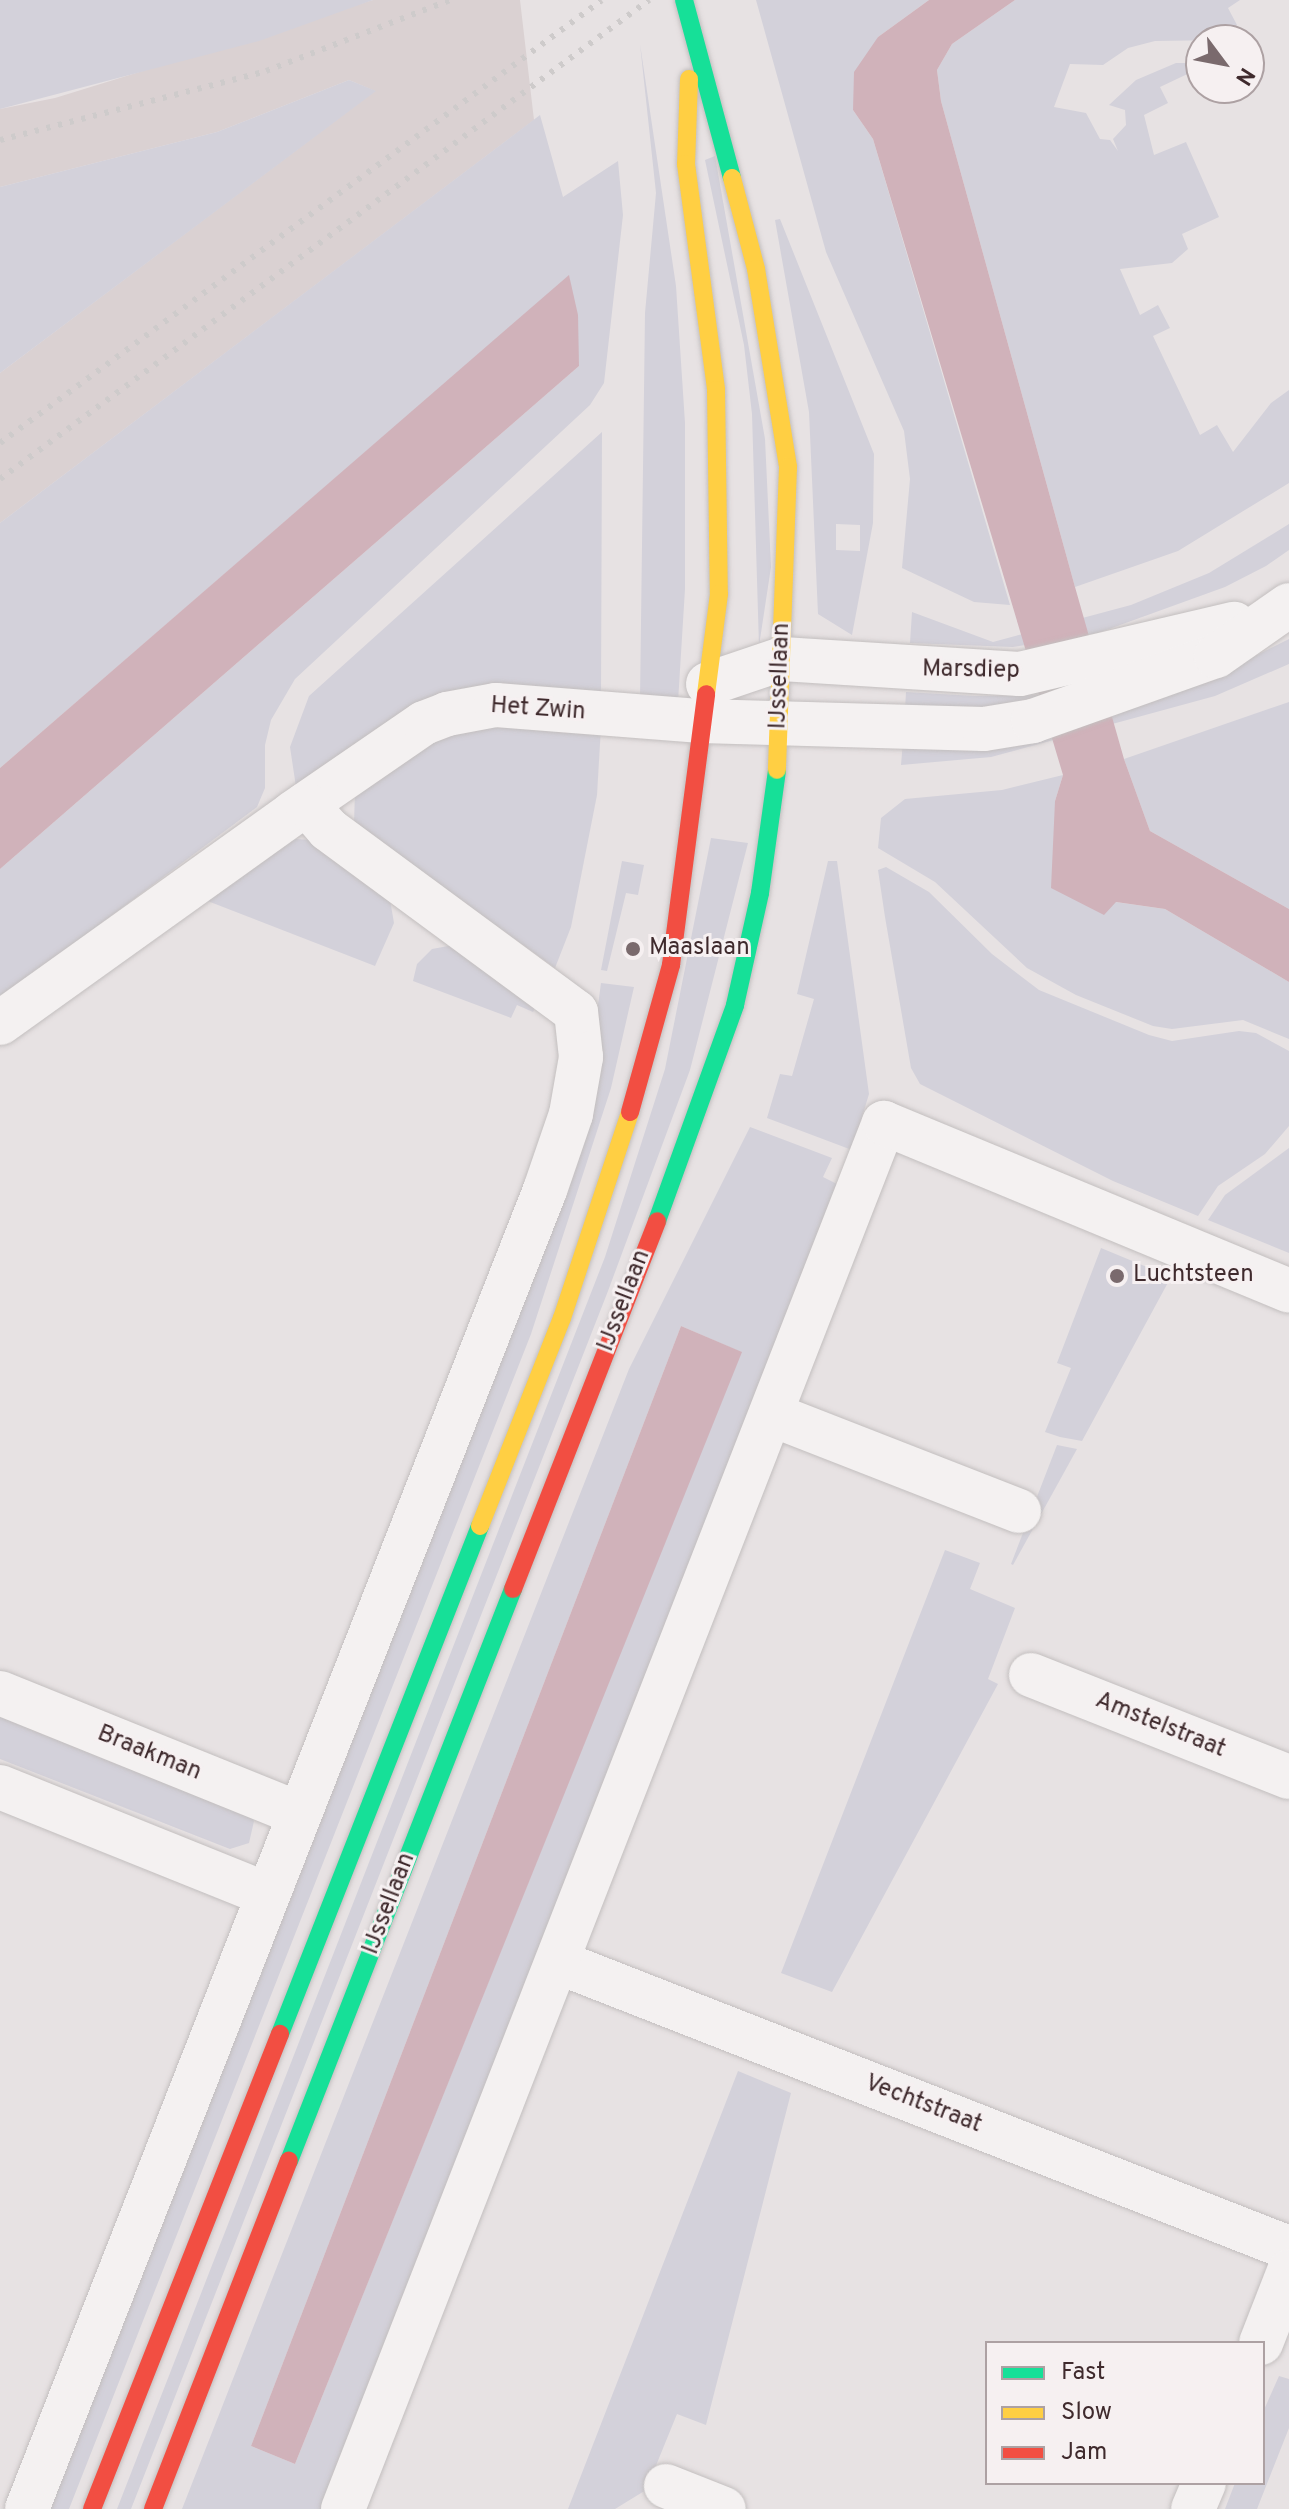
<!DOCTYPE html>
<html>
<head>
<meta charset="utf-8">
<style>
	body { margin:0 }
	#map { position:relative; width:1289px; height:2509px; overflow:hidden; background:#e7e2e3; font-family:Overpass,sans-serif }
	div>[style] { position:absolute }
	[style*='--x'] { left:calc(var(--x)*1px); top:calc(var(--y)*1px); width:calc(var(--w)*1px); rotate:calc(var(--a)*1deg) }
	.built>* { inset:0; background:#dad1d2 }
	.green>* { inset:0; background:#d3d1da }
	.water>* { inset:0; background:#d0b2ba }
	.roads { filter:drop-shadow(0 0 2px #c3bfbf) drop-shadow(0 0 2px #c3bfbf) }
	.street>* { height:44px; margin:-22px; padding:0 22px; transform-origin:22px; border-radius:22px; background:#f4f1f1 }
	.fast>* { height:18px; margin:-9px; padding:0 9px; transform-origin:9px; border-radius:9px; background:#16e098 }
	.slow>* { height:18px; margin:-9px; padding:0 9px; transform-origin:9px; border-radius:9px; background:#ffcf43 }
	.jam>* { height:18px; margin:-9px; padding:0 9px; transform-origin:9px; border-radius:9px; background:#f24e42 }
	.rail>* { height:6px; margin-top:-3px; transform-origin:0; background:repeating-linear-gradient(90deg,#cecbcb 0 4px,transparent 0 12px) }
	.dots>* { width:22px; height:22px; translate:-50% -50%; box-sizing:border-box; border:4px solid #f6f0f1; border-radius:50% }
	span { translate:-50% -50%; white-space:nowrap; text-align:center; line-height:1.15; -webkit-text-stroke:6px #f6f0f1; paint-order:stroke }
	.street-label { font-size:24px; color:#3f2a2d }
	.poi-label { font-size:24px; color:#3f2a2d }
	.left { translate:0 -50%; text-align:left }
	.legend { position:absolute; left:985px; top:2341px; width:280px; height:144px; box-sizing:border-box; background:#f6f0f1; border:2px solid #ada1a3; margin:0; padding:10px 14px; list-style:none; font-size:24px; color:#3f2a2d }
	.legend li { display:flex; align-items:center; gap:16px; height:40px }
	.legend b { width:40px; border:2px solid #ada1a3 }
	.north { position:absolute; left:1185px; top:24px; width:80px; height:80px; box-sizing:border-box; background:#f6f0f1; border:2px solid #ada1a3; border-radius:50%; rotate:122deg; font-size:22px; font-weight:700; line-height:32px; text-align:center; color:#3f2a2d }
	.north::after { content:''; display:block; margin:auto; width:28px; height:36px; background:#7a6a6d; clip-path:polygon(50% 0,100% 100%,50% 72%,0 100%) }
</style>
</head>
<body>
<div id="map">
	<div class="built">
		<i style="clip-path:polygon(373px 0,520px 0,534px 120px,0 523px,0 373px,375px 91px,349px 80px,217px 132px,0 187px,0 109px,55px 98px)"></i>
	</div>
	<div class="green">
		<i style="clip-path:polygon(0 0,373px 0,259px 41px,0 109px)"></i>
		<i style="clip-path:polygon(756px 0,929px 0,878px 37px,853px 110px,873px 139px,1010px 605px,974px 602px,902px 568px,910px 479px,904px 431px,826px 252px)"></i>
		<i style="clip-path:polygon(1015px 0,1240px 0,1228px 8px,1237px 25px,1219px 34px,1221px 40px,1155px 41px,1128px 48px,1103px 65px,1070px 64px,1054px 107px,1086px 113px,1100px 139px,1110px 140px,1118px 151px,1113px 139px,1126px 125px,1125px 110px,1109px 105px,1136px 80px,1176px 63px,1201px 63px,1201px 74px,1198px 69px,1160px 87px,1168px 103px,1144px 115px,1154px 155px,1186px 142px,1219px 217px,1182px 234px,1188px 249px,1172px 263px,1120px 269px,1140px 315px,1158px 305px,1170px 328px,1153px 336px,1200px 435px,1217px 425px,1233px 452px,1271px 403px,1289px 390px,1289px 483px,1178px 551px,1075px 587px,941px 101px,937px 70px,952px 44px)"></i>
		<i style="clip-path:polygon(640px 44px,676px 286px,685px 423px,685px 589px,678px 702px,640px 700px,645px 313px,656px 193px)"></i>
		<i style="clip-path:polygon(349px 80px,376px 91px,0 373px,0 187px,217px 132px)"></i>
		<i style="clip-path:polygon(540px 115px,563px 197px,618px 161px,623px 215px,604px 383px,590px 405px,295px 679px,271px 720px,265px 745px,265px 788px,257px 807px,0 999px,0 869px,579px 366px,569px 276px,0 768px,0 523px)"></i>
		<i style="clip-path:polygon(715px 156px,765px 439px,771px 567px,759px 646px,752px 414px,744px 345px,705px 160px)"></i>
		<i style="clip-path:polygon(evenodd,780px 219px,874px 454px,873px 523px,852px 635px,818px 614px,809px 412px,775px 220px,780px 219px,836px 524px,860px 525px,860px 551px,836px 550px,836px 524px)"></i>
		<i style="clip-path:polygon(602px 432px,601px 700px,541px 696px,296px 787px,290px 747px,309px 696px)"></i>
		<i style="clip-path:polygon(1289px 524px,1289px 550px,1266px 566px,1225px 587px,1098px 633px,1013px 647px,910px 643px,912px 612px,993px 642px,1131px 605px,1209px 573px)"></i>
		<i style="clip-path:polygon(1289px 639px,1289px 664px,1215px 696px,991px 757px,901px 765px,903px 741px,1247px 660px)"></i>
		<i style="clip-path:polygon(906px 692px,975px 696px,1047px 695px,1025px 708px,905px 710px)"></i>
		<i style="clip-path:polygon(1289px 702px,1289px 909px,1150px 831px,1124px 759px)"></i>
		<i style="clip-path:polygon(447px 726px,601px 727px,597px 795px,571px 927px,555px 968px,354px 824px,355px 791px)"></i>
		<i style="clip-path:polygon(1063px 775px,1055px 801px,1115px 902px,1165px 909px,1289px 982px,1289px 1039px,1243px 1020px,1172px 1029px,1153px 1026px,1076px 995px,1027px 968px,935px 882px,878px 848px,881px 818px,905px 799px,1002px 790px)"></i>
		<i style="clip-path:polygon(711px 838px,748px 843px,690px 1070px,608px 1291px,131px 2509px,117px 2509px,605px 1257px,665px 1069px)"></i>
		<i style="clip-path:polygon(296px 839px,311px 840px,389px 894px,394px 923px,375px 966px,205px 900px,282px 843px)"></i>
		<i style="clip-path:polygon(622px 861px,644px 865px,638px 895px,626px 893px,607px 971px,601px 970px)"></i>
		<i style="clip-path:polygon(828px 861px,837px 861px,869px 1094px,852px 1150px,767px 1118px,780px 1074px,792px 1076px,814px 999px,797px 994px)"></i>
		<i style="clip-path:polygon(886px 867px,929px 892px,992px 954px,1039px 990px,1149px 1035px,1172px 1041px,1239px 1031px,1256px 1033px,1289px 1051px,1289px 1126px,1265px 1154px,1218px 1186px,1198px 1216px,1113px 1181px,920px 1084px,911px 1068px,885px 917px,878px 870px)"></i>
		<i style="clip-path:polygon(459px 944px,538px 1002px,533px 1012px,517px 1005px,511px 1018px,413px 981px,417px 964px,432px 949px)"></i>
		<i style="clip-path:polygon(601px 983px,634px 987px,611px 1088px,531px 1334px,69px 2509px,42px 2509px,594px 1035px)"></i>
		<i style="clip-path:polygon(evenodd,750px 1127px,832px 1158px,823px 1177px,839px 1185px,321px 2509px,182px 2509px,629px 1369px,750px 1127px,681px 1326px,741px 1352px,295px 2464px,251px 2446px,681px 1326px)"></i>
		<i style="clip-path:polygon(1289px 1148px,1289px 1253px,1208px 1220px,1225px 1195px)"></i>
		<i style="clip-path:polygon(1101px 1248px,1171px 1277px,1082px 1441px,1060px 1437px,1045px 1432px,1071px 1368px,1057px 1363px)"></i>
		<i style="clip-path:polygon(1057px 1445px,1077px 1449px,1013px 1565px,1011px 1564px)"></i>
		<i style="clip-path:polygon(945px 1550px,980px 1563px,970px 1589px,1015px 1608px,988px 1679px,998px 1684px,832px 1992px,781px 1973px)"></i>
		<i style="clip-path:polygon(0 1713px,248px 1814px,254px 1821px,249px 1843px,230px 1849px,0 1759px)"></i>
		<i style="clip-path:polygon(738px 2071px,791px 2093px,706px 2425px,677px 2414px,646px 2490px,615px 2509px,568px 2509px)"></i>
		<i style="clip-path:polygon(1279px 2376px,1289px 2379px,1289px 2428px,1257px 2509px,1225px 2509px,1235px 2483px,1263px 2483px,1263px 2412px)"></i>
	</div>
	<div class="water">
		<i style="clip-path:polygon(929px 0,1015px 0,952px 44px,937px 70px,941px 101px,1075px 587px,1124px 759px,1150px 831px,1289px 909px,1289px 982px,1165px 909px,1116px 902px,1104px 915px,1051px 888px,1055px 801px,1063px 775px,873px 139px,853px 110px,854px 72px,878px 37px)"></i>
		<i style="clip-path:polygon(569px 275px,578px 315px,579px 366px,0 869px,0 768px)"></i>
		<i style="clip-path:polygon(681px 1326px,742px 1352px,295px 2464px,251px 2446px)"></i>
	</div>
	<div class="roads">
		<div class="street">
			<i style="--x:708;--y:684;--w:78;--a:-18.7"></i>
			<i style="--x:782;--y:659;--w:238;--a:3.6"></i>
			<i style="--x:1020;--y:674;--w:220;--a:-13.2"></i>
			<i style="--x:0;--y:1023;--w:360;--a:-35.6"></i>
			<i style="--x:293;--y:813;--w:159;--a:-34.5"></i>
			<i style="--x:424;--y:723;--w:25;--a:-21"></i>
			<i style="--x:447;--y:714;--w:50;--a:-10.4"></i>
			<i style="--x:496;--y:705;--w:206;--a:4.5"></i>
			<i style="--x:701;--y:721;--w:283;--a:1.6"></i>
			<i style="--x:984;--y:729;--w:50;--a:-9.3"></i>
			<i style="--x:1033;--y:721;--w:194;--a:-19.6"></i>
			<i style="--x:1216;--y:656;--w:89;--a:-34.9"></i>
			<i style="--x:773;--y:1415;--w:264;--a:21.3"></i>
			<i style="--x:1031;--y:1675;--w:277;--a:21.6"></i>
			<i style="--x:0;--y:1693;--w:323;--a:22"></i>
			<i style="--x:0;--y:1787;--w:287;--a:21.9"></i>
			<i style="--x:558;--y:1962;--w:785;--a:21.37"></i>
			<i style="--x:1261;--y:2343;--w:77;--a:-68.7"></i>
			<i style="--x:666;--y:2486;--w:62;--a:21.6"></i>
			<i style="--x:27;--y:2509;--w:1417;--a:-68.56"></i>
			<i style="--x:545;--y:1190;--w:80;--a:-71.1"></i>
			<i style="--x:571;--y:1114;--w:58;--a:-80"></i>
			<i style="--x:581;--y:1057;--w:45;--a:-96.3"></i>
			<i style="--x:576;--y:1012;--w:308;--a:-143.6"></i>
			<i style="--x:328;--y:829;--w:33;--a:-131"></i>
			<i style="--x:343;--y:2509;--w:1488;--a:-68.68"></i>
			<i style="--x:884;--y:1123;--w:438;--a:22.5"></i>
			<i style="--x:1193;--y:2509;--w:28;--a:-67"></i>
		</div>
		<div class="fast">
			<i style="--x:684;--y:0;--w:184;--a:74.9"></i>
			<i style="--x:657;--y:1221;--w:230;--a:-70.1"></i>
			<i style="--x:735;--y:1005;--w:115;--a:-77.4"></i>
			<i style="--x:760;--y:893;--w:124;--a:-82.1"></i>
			<i style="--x:280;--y:2034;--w:546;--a:-68.51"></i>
			<i style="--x:289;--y:2161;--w:614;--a:-68.61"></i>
		</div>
		<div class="slow">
			<i style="--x:689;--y:79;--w:85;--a:92"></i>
			<i style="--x:686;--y:164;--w:228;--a:82.4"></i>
			<i style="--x:716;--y:390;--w:204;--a:89.2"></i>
			<i style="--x:719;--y:594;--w:101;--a:97.4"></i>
			<i style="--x:732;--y:178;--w:94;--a:75.2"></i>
			<i style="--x:756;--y:269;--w:201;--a:80.8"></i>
			<i style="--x:788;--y:467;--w:303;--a:92.1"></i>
			<i style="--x:480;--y:1526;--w:224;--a:-68.5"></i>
			<i style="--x:562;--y:1318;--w:217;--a:-71.7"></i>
		</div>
		<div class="jam">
			<i style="--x:630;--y:1112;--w:153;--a:-74.4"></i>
			<i style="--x:671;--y:965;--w:273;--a:-82.6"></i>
			<i style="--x:513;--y:1589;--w:395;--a:-68.6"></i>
			<i style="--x:92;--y:2509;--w:511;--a:-68.41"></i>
			<i style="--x:153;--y:2509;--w:374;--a:-68.7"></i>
		</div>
	</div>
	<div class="rail">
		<i style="--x:0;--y:140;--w:275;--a:-14.5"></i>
		<i style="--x:266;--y:71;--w:197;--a:-21.1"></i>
		<i style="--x:0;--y:443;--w:747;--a:-36.35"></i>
		<i style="--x:0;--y:479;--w:807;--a:-36.43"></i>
	</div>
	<div class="dots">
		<i style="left:633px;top:949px;background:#7a6a6d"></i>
		<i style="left:1117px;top:1276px;background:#7a6a6d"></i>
	</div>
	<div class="street-label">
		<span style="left:971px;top:671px;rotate:1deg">Marsdiep</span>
		<span style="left:781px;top:676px;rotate:-88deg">IJssellaan</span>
		<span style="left:538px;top:710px;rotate:4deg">Het Zwin</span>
		<span style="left:625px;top:1301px;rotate:-69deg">IJssellaan</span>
		<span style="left:1160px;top:1726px;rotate:22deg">Amstelstraat</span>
		<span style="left:149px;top:1754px;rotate:22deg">Braakman</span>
		<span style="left:390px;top:1904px;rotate:-69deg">IJssellaan</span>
		<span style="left:923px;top:2105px;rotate:21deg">Vechtstraat</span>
	</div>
	<div class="poi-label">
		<span class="left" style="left:649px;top:949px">Maaslaan</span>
		<span class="left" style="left:1133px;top:1276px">Luchtsteen</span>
	</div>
	<ul class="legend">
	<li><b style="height:10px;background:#16e098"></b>Fast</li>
	<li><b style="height:10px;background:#ffcf43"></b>Slow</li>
	<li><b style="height:10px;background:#f24e42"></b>Jam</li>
	</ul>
	<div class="north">N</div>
</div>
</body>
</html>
